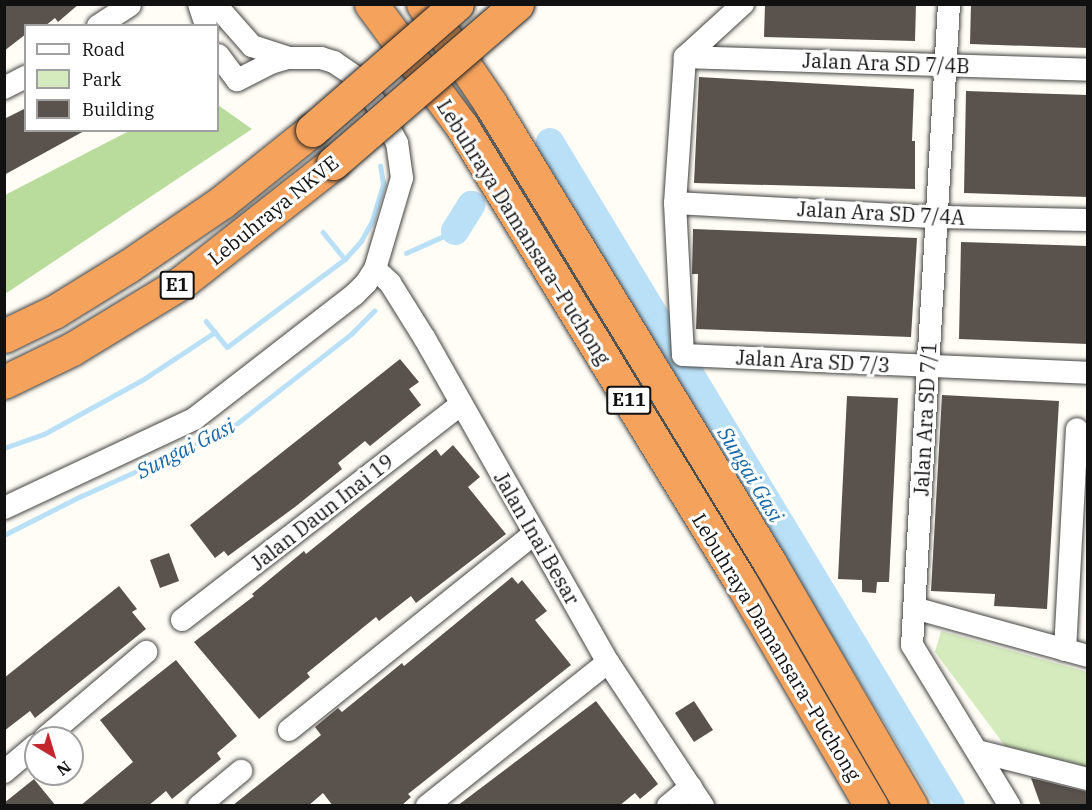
<!DOCTYPE html>
<html>
<head>
<meta charset="utf-8">
<style>
	body { margin:0 }
	#map { position:relative; width:1092px; height:810px; overflow:hidden; background:#fffdf5; font-family:"IBM Plex Serif",serif }
	div>[style] { position:absolute }
	[style*='--x'] { left:calc(var(--x)*1px); top:calc(var(--y)*1px); width:calc(var(--w)*1px); rotate:calc(var(--a)*1deg) }
	.green>* { inset:0; background:#d5ebbd }
	.forest>* { inset:0; background:#b9dc9c }
	.stream>* { height:4.5px; margin:-2.25px; padding:0 2.25px; transform-origin:2.25px; border-radius:2.25px; background:#b9e0f7 }
	.river>* { height:28px; margin:-14px; padding:0 14px; transform-origin:14px; border-radius:14px; background:#b9e0f7 }
	.building>* { inset:0; background:#5a524d }
	.roads { filter:drop-shadow(0 0 2px #444) drop-shadow(0 0 2px #444) }
	.minor>* { height:22px; margin:-11px; padding:0 11px; transform-origin:11px; border-radius:11px; background:#fff }
	.highway>* { height:33px; margin:-16.5px; padding:0 16.5px; transform-origin:16.5px; border-radius:16.5px; background:#f5a25d }
	.bridges { filter:drop-shadow(0 0 2px #222) drop-shadow(0 0 2px #222) }
	.highway-bridge>* { height:33px; margin:-16.5px; padding:0 16.5px; transform-origin:16.5px; border-radius:16.5px; background:#f5a25d }
	span { translate:-50% -50%; white-space:nowrap; text-align:center; line-height:1.15; -webkit-text-stroke:6px #fff; paint-order:stroke }
	.shield-label span { padding:2px 4px; background:#fff; border:2px solid; border-radius:4px; -webkit-text-stroke-width:0 }
	.shield-label { font-size:18px; color:#111; font-weight:700 }
	.street-label { font-size:20px; color:#111 }
	.water-label { font-size:21px; color:#1768a6; font-style:italic }
	.frame { position:absolute; inset:0; border:6px solid #111; pointer-events:none }
	.legend { position:absolute; left:24px; top:24px; width:195px; height:108px; box-sizing:border-box; background:#fff; border:2px solid #a0a0a0; margin:0; padding:8px 10px; list-style:none; font-size:18px; color:#111 }
	.legend li { display:flex; align-items:center; gap:12px; height:30px }
	.legend b { width:30px; border:2px solid #a0a0a0 }
	.north { position:absolute; left:24px; top:726px; width:60px; height:60px; box-sizing:border-box; background:#fff; border:2px solid #a0a0a0; border-radius:50%; rotate:142deg; font-size:16px; font-weight:700; line-height:24px; text-align:center; color:#111 }
	.north::after { content:''; display:block; margin:auto; width:21px; height:27px; background:#c4262e; clip-path:polygon(50% 0,100% 100%,50% 72%,0 100%) }
</style>
</head>
<body>
<div id="map">
	<div class="green">
		<i style="clip-path:polygon(941px 631px,1087px 672px,1087px 767px,1005px 746px,935px 652px)"></i>
	</div>
	<div class="forest">
		<i style="clip-path:polygon(218px 105px,252px 129px,5px 294px,5px 195px,129px 131px,218px 130px)"></i>
	</div>
	<div class="stream">
		<i style="--x:323;--y:232;--w:35;--a:51"></i>
		<i style="--x:406;--y:253;--w:54;--a:-24.2"></i>
		<i style="--x:206;--y:321;--w:33;--a:51"></i>
		<i style="--x:227;--y:347;--w:147;--a:-36.7"></i>
		<i style="--x:345;--y:259;--w:24;--a:-48"></i>
		<i style="--x:361;--y:241;--w:23;--a:-61"></i>
		<i style="--x:372;--y:221;--w:39;--a:-73"></i>
		<i style="--x:383;--y:184;--w:18;--a:-99"></i>
		<i style="--x:4;--y:448;--w:42;--a:-19.3"></i>
		<i style="--x:44;--y:434;--w:114;--a:-28.8"></i>
		<i style="--x:144;--y:379;--w:85;--a:-33.5"></i>
		<i style="--x:4;--y:535;--w:84;--a:-26.9"></i>
		<i style="--x:79;--y:497;--w:166;--a:-24.2"></i>
		<i style="--x:230;--y:429;--w:154;--a:-38.1"></i>
		<i style="--x:351;--y:334;--w:33;--a:-45"></i>
	</div>
	<div class="river">
		<i style="--x:550;--y:142;--w:776;--a:58.87"></i>
		<i style="--x:455;--y:231;--w:31;--a:-58"></i>
	</div>
	<div class="building">
		<i style="clip-path:polygon(4px 4px,79px 4px,58px 22px,55px 18px,45px 26px,26px 26px,26px 34px,4px 51px)"></i>
		<i style="clip-path:polygon(765px 4px,916px 4px,915px 41px,764px 37px)"></i>
		<i style="clip-path:polygon(971px 4px,1088px 4px,1088px 48px,970px 44px)"></i>
		<i style="clip-path:polygon(699px 77px,914px 89px,912px 141px,915px 141px,915px 189px,694px 183px)"></i>
		<i style="clip-path:polygon(966px 91px,1088px 95px,1088px 197px,964px 193px)"></i>
		<i style="clip-path:polygon(26px 108px,26px 130px,86px 130px,4px 175px,4px 119px)"></i>
		<i style="clip-path:polygon(693px 229px,917px 238px,911px 337px,696px 329px,698px 274px,692px 274px)"></i>
		<i style="clip-path:polygon(961px 242px,1088px 246px,1088px 344px,959px 339px)"></i>
		<i style="clip-path:polygon(400px 359px,419px 382px,409px 389px,421px 405px,370px 446px,365px 441px,338px 463px,342px 469px,295px 507px,228px 556px,224px 551px,215px 558px,190px 525px)"></i>
		<i style="clip-path:polygon(942px 395px,1059px 401px,1047px 609px,994px 606px,995px 594px,931px 591px)"></i>
		<i style="clip-path:polygon(847px 396px,898px 398px,889px 582px,877px 582px,876px 593px,862px 592px,862px 580px,838px 579px)"></i>
		<i style="clip-path:polygon(453px 445px,480px 477px,468px 487px,506px 534px,416px 603px,411px 596px,379px 621px,376px 617px,307px 673px,310px 677px,259px 719px,194px 642px,254px 596px,252px 594px,304px 551px,306px 554px,436px 449px,441px 456px)"></i>
		<i style="clip-path:polygon(169px 553px,179px 581px,160px 588px,150px 560px)"></i>
		<i style="clip-path:polygon(512px 577px,518px 584px,522px 580px,547px 611px,535px 620px,571px 665px,408px 794px,411px 797px,401px 806px,333px 806px,323px 793px,308px 806px,232px 806px,321px 735px,315px 727px,338px 708px,342px 712px,402px 663px,404px 666px)"></i>
		<i style="clip-path:polygon(119px 586px,137px 609px,132px 612px,146px 629px,35px 718px,30px 711px,4px 731px,4px 678px)"></i>
		<i style="clip-path:polygon(176px 660px,237px 736px,217px 753px,221px 759px,172px 799px,166px 791px,148px 806px,80px 806px,133px 762px,100px 720px)"></i>
		<i style="clip-path:polygon(596px 701px,658px 784px,640px 799px,635px 793px,619px 806px,457px 806px)"></i>
		<i style="clip-path:polygon(694px 701px,713px 730px,694px 742px,675px 713px)"></i>
		<i style="clip-path:polygon(1031px 778px,1088px 792px,1088px 806px,1041px 806px)"></i>
		<i style="clip-path:polygon(34px 779px,56px 806px,4px 806px,4px 803px)"></i>
	</div>
	<div class="roads">
		<div class="minor">
			<i style="--x:199;--y:4;--w:23;--a:72"></i>
			<i style="--x:215;--y:4;--w:56;--a:48.6"></i>
			<i style="--x:252;--y:46;--w:38;--a:18"></i>
			<i style="--x:743;--y:4;--w:79;--a:137.6"></i>
			<i style="--x:685;--y:57;--w:146;--a:93.9"></i>
			<i style="--x:675;--y:203;--w:152;--a:87"></i>
			<i style="--x:683;--y:355;--w:405;--a:2.5"></i>
			<i style="--x:949;--y:4;--w:642;--a:93.3"></i>
			<i style="--x:912;--y:645;--w:188;--a:58.7"></i>
			<i style="--x:98;--y:26;--w:38;--a:-33"></i>
			<i style="--x:685;--y:57;--w:403;--a:1.8"></i>
			<i style="--x:4;--y:88;--w:25;--a:-27"></i>
			<i style="--x:675;--y:203;--w:262;--a:3.1"></i>
			<i style="--x:937;--y:217;--w:151;--a:1.1"></i>
			<i style="--x:375;--y:269;--w:21;--a:43"></i>
			<i style="--x:390;--y:283;--w:66;--a:58"></i>
			<i style="--x:425;--y:339;--w:371;--a:60.5"></i>
			<i style="--x:608;--y:662;--w:173;--a:56.6"></i>
			<i style="--x:4;--y:508;--w:210;--a:-25.1"></i>
			<i style="--x:194;--y:419;--w:204;--a:-37.8"></i>
			<i style="--x:355;--y:294;--w:16;--a:-45"></i>
			<i style="--x:366;--y:283;--w:17;--a:-57"></i>
			<i style="--x:375;--y:269;--w:95;--a:-73.5"></i>
			<i style="--x:402;--y:178;--w:35;--a:-98"></i>
			<i style="--x:397;--y:143;--w:47;--a:-118.2"></i>
			<i style="--x:375;--y:102;--w:31;--a:-127"></i>
			<i style="--x:356;--y:77;--w:27;--a:-146"></i>
			<i style="--x:334;--y:62;--w:14;--a:-163"></i>
			<i style="--x:321;--y:58;--w:33;--a:180"></i>
			<i style="--x:288;--y:58;--w:18;--a:164"></i>
			<i style="--x:271;--y:63;--w:38;--a:153"></i>
			<i style="--x:237;--y:80;--w:31;--a:-127"></i>
			<i style="--x:914;--y:608;--w:180;--a:15.4"></i>
			<i style="--x:182;--y:620;--w:353;--a:-37.7"></i>
			<i style="--x:1065;--y:650;--w:221;--a:-86.9"></i>
			<i style="--x:289;--y:730;--w:315;--a:-38.7"></i>
			<i style="--x:45;--y:738;--w:133;--a:-40.4"></i>
			<i style="--x:977;--y:751;--w:114;--a:14.2"></i>
			<i style="--x:4;--y:772;--w:42;--a:-40.2"></i>
			<i style="--x:199;--y:806;--w:55;--a:-39.8"></i>
			<i style="--x:427;--y:806;--w:231;--a:-38.5"></i>
			<i style="--x:668;--y:806;--w:30;--a:-40"></i>
		</div>
		<div class="highway">
			<i style="--x:371;--y:4;--w:151;--a:53.4"></i>
			<i style="--x:461;--y:125;--w:538;--a:58.53"></i>
			<i style="--x:742;--y:584;--w:257;--a:59.8"></i>
			<i style="--x:423;--y:4;--w:120;--a:55.9"></i>
			<i style="--x:490;--y:103;--w:539;--a:58.67"></i>
			<i style="--x:770;--y:563;--w:281;--a:59.9"></i>
			<i style="--x:4;--y:336;--w:55;--a:-25.6"></i>
			<i style="--x:54;--y:312;--w:86;--a:-31.7"></i>
			<i style="--x:127;--y:267;--w:115;--a:-34.4"></i>
			<i style="--x:222;--y:202;--w:115;--a:-38.7"></i>
			<i style="--x:4;--y:382;--w:76;--a:-25.9"></i>
			<i style="--x:72;--y:349;--w:129;--a:-31.3"></i>
			<i style="--x:182;--y:282;--w:192;--a:-38.2"></i>
		</div>
	</div>
	<div class="bridges">
		<div class="highway-bridge">
			<i style="--x:312;--y:130;--w:192;--a:-41"></i>
			<i style="--x:333;--y:163;--w:243;--a:-40.8"></i>
		</div>
	</div>
	<div class="shield-label">
		<span style="left:177px;top:285px">E1</span>
		<span style="left:629px;top:400px">E11</span>
	</div>
	<div class="street-label">
		<span style="left:886px;top:63px;rotate:2deg">Jalan Ara SD 7/4B</span>
		<span style="left:273px;top:210px;rotate:-39deg">Lebuhraya NKVE</span>
		<span style="left:881px;top:213px;rotate:3deg">Jalan Ara SD 7/4A</span>
		<span style="left:524px;top:232px;rotate:58deg">Lebuhraya Damansara–Puchong</span>
		<span style="left:813px;top:361px;rotate:3deg">Jalan Ara SD 7/3</span>
		<span style="left:925px;top:419px;rotate:-87deg">Jalan Ara SD 7/1</span>
		<span style="left:322px;top:512px;rotate:-38deg">Jalan Daun Inai 19</span>
		<span style="left:537px;top:538px;rotate:60deg">Jalan Inai Besar</span>
		<span style="left:777px;top:647px;rotate:59deg">Lebuhraya Damansara–Puchong</span>
	</div>
	<div class="water-label">
		<span style="left:185px;top:448px;rotate:-27deg">Sungai Gasi</span>
		<span style="left:751px;top:474px;rotate:59deg">Sungai Gasi</span>
	</div>
	<div class="frame"></div>
	<ul class="legend">
	<li><b style="height:8px;background:#fff"></b>Road</li>
	<li><b style="height:16px;background:#d5ebbd"></b>Park</li>
	<li><b style="height:16px;background:#5a524d"></b>Building</li>
	</ul>
	<div class="north">N</div>
</div>
</body>
</html>
